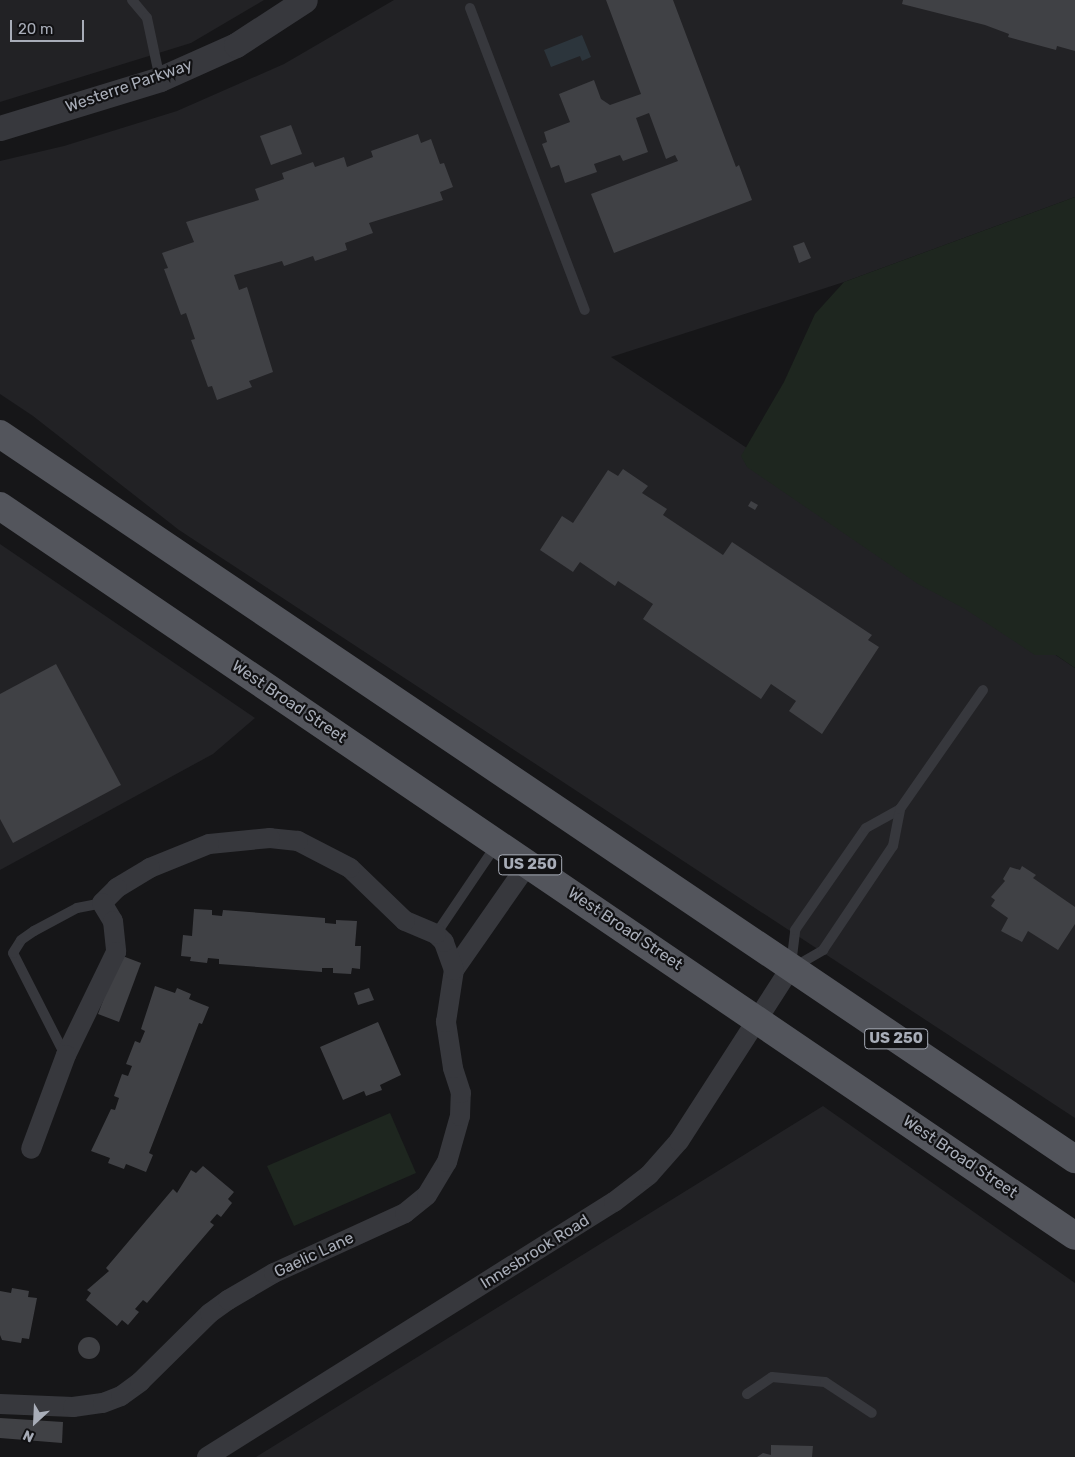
<!DOCTYPE html>
<html>
<head>
<meta charset="utf-8">
<style>
	body { margin:0 }
	#map { position:relative; width:1075px; height:1457px; overflow:hidden; background:#161618; font-family:Rubik,sans-serif }
	div>[style] { position:absolute }
	[style*='--x'] { left:calc(var(--x)*1px); top:calc(var(--y)*1px); width:calc(var(--w)*1px); rotate:calc(var(--a)*1deg) }
	.built>* { inset:0; background:#222225 }
	.green>* { inset:0; background:#1e261f }
	.water>* { inset:0; background:#2c353c }
	.building>* { inset:0; background:#404145 }
	.round { border-radius:50% }
	.service>* { height:10px; margin:-5px; padding:0 5px; transform-origin:5px; border-radius:5px; background:#37383d }
	.minor>* { height:20px; margin:-10px; padding:0 10px; transform-origin:10px; border-radius:10px; background:#37383d }
	.tertiary>* { height:25px; margin:-12.5px; padding:0 12.5px; transform-origin:12.5px; border-radius:12.5px; background:#37383d }
	.primary>* { height:28px; margin:-14px; padding:0 14px; transform-origin:14px; border-radius:14px; background:#53555c }
	span { translate:-50% -50%; white-space:nowrap; text-align:center; line-height:1.15; -webkit-text-stroke:4.5px #111113; paint-order:stroke }
	.shield-label span { padding:1px 4px; background:#111113; border:1px solid; border-radius:4px; -webkit-text-stroke-width:0 }
	.shield-label { font-size:15px; color:#a8adb8; font-weight:700 }
	.street-label { font-size:16px; color:#a8adb8 }
	.north { position:absolute; left:10px; top:1397px; width:50px; height:50px; -webkit-text-stroke:4px #111113; paint-order:stroke; rotate:205deg; font-size:14px; font-weight:700; line-height:20px; text-align:center; color:#a8adb8 }
	.north::after { content:''; display:block; margin:auto; width:18px; height:22px; background:#a8adb8; clip-path:polygon(50% 0,100% 100%,50% 72%,0 100%) }
	.scale { position:absolute; left:10px; top:20px; width:74px; height:22px; box-sizing:border-box; border:2px solid #a8adb8; border-top:0; padding-left:6px; font-size:15px; line-height:18px; white-space:nowrap; color:#a8adb8; -webkit-text-stroke:4px #111113; paint-order:stroke }
</style>
</head>
<body>
<div id="map">
	<div class="built">
		<i style="clip-path:polygon(0 0,264px 0,191px 43px,0 102px)"></i>
		<i style="clip-path:polygon(394px 0,1075px 0,1075px 197px,844px 282px,611px 357px,1075px 668px,1075px 1118px,179px 530px,33px 416px,0 394px,0 161px,64px 146px,177px 111px,284px 64px)"></i>
		<i style="clip-path:polygon(0 544px,255px 718px,213px 754px,0 870px)"></i>
		<i style="clip-path:polygon(823px 1106px,1075px 1283px,1075px 1457px,256px 1457px)"></i>
	</div>
	<div class="green">
		<i style="clip-path:polygon(1075px 197px,1075px 668px,1056px 655px,1035px 655px,965px 609px,918px 584px,747px 467px,741px 456px,784px 382px,815px 314px,844px 282px)"></i>
		<i style="clip-path:polygon(390px 1113px,416px 1173px,294px 1226px,267px 1166px)"></i>
	</div>
	<div class="water">
		<i style="clip-path:polygon(582px 35px,591px 57px,582px 61px,580px 56px,551px 67px,544px 50px)"></i>
	</div>
	<div class="building">
		<i style="clip-path:polygon(606px 0,673px 0,736px 167px,739px 165px,752px 200px,614px 253px,591px 194px,678px 161px,675px 155px,666px 159px,649px 113px,636px 118px,648px 152px,623px 161px,620px 155px,594px 164px,597px 172px,565px 183px,559px 165px,551px 168px,542px 144px,547px 142px,544px 132px,570px 122px,559px 94px,594px 80px,601px 99px,610px 105px,641px 94px)"></i>
		<i style="clip-path:polygon(903px 0,1075px 0,1075px 51px,1057px 46px,1056px 50px,1008px 37px,1009px 34px,985px 25px,902px 4px)"></i>
		<i style="clip-path:polygon(291px 125px,302px 154px,271px 165px,260px 136px)"></i>
		<i style="clip-path:polygon(418px 134px,421px 143px,431px 139px,440px 164px,444px 163px,453px 187px,440px 192px,443px 200px,369px 223px,373px 233px,345px 243px,347px 250px,315px 261px,313px 256px,284px 266px,282px 261px,234px 275px,239px 290px,247px 287px,273px 372px,249px 381px,252px 387px,217px 400px,212px 386px,208px 387px,191px 340px,195px 339px,186px 313px,181px 315px,164px 269px,168px 268px,162px 253px,194px 242px,186px 222px,259px 200px,255px 189px,284px 179px,282px 173px,313px 162px,315px 167px,344px 157px,347px 167px,373px 157px,371px 151px)"></i>
		<i style="clip-path:polygon(804px 242px,811px 258px,799px 263px,793px 246px)"></i>
		<i style="clip-path:polygon(623px 469px,648px 486px,642px 493px,667px 509px,663px 515px,723px 555px,732px 542px,872px 635px,868px 640px,879px 647px,822px 734px,789px 711px,796px 701px,771px 684px,761px 699px,643px 619px,653px 604px,618px 581px,615px 586px,580px 562px,573px 572px,540px 550px,562px 516px,573px 523px,608px 470px,618px 476px)"></i>
		<i style="clip-path:polygon(751px 501px,758px 505px,755px 510px,748px 506px)"></i>
		<i style="clip-path:polygon(56px 664px,121px 785px,13px 843px,0 819px,0 694px)"></i>
		<i style="clip-path:polygon(1022px 866px,1036px 875px,1033px 878px,1075px 907px,1075px 924px,1058px 950px,1028px 931px,1022px 942px,1001px 931px,1008px 918px,991px 906px,995px 900px,991px 897px,1005px 881px,1003px 879px,1010px 867px,1020px 870px)"></i>
		<i style="clip-path:polygon(194px 909px,212px 910px,212px 915px,222px 916px,223px 910px,325px 918px,325px 923px,336px 924px,336px 920px,357px 921px,355px 946px,361px 946px,360px 969px,352px 968px,351px 974px,333px 973px,333px 968px,322px 968px,322px 972px,219px 964px,219px 959px,208px 958px,207px 963px,190px 961px,191px 957px,181px 956px,183px 935px,192px 936px)"></i>
		<i style="clip-path:polygon(120px 955px,141px 963px,119px 1022px,98px 1014px)"></i>
		<i style="clip-path:polygon(155px 986px,175px 993px,177px 988px,191px 994px,189px 999px,209px 1007px,202px 1024px,199px 1023px,149px 1153px,153px 1155px,146px 1172px,126px 1164px,124px 1169px,108px 1163px,110px 1158px,91px 1151px,111px 1109px,115px 1110px,119px 1098px,114px 1096px,122px 1074px,128px 1076px,132px 1066px,126px 1064px,135px 1041px,140px 1043px,145px 1031px,141px 1029px)"></i>
		<i style="clip-path:polygon(369px 988px,374px 1000px,358px 1005px,354px 993px)"></i>
		<i style="clip-path:polygon(378px 1022px,401px 1075px,380px 1085px,382px 1090px,366px 1096px,364px 1091px,343px 1100px,320px 1047px)"></i>
		<i style="clip-path:polygon(203px 1166px,234px 1192px,228px 1199px,232px 1203px,221px 1217px,217px 1214px,210px 1222px,214px 1225px,147px 1303px,143px 1300px,135px 1309px,139px 1312px,128px 1325px,122px 1320px,117px 1326px,86px 1300px,91px 1293px,87px 1290px,109px 1271px,106px 1268px,173px 1189px,177px 1193px,191px 1170px,196px 1173px)"></i>
		<i style="clip-path:polygon(12px 1288px,29px 1291px,28px 1297px,37px 1298px,29px 1339px,22px 1338px,21px 1343px,2px 1340px,0 1335px,0 1291px,11px 1293px)"></i>
		<i class="round" style="left:78px;top:1337px;width:22px;height:22px"></i>
		<i style="clip-path:polygon(0 1418px,63px 1422px,62px 1443px,0 1438px)"></i>
		<i style="clip-path:polygon(771px 1445px,813px 1446px,812px 1457px,757px 1457px,763px 1453px,771px 1455px)"></i>
	</div>
	<div class="service">
		<i style="--x:132;--y:0;--w:23;--a:50"></i>
		<i style="--x:147;--y:18;--w:62;--a:78"></i>
		<i style="--x:470;--y:8;--w:323;--a:69.2"></i>
		<i style="--x:436;--y:934;--w:109;--a:-55.9"></i>
		<i style="--x:791;--y:965;--w:35;--a:-83"></i>
		<i style="--x:795;--y:930;--w:124;--a:-55.2"></i>
		<i style="--x:866;--y:828;--w:39;--a:-29"></i>
		<i style="--x:794;--y:967;--w:34;--a:-30"></i>
		<i style="--x:823;--y:950;--w:125;--a:-56.1"></i>
		<i style="--x:893;--y:846;--w:38;--a:-79"></i>
		<i style="--x:900;--y:809;--w:145;--a:-55.1"></i>
		<i style="--x:65;--y:1055;--w:114;--a:-117"></i>
		<i style="--x:13;--y:953;--w:15;--a:-58"></i>
		<i style="--x:21;--y:940;--w:16;--a:-35"></i>
		<i style="--x:34;--y:931;--w:49;--a:-28.1"></i>
		<i style="--x:77;--y:908;--w:25;--a:-11"></i>
		<i style="--x:747;--y:1394;--w:30;--a:-34"></i>
		<i style="--x:772;--y:1377;--w:53;--a:5.4"></i>
		<i style="--x:825;--y:1382;--w:56;--a:33.4"></i>
	</div>
	<div class="minor">
		<i style="--x:454;--y:970;--w:129;--a:-55.1"></i>
		<i style="--x:0;--y:1404;--w:73;--a:2.4"></i>
		<i style="--x:73;--y:1407;--w:30;--a:-8"></i>
		<i style="--x:103;--y:1403;--w:19;--a:-21"></i>
		<i style="--x:121;--y:1396;--w:24;--a:-36"></i>
		<i style="--x:140;--y:1382;--w:98;--a:-44.6"></i>
		<i style="--x:210;--y:1313;--w:22;--a:-36"></i>
		<i style="--x:228;--y:1300;--w:53;--a:-30.4"></i>
		<i style="--x:274;--y:1273;--w:144;--a:-24.6"></i>
		<i style="--x:405;--y:1213;--w:28;--a:-39"></i>
		<i style="--x:427;--y:1195;--w:39;--a:-59"></i>
		<i style="--x:447;--y:1162;--w:48;--a:-74.2"></i>
		<i style="--x:460;--y:1116;--w:23;--a:-88"></i>
		<i style="--x:461;--y:1093;--w:26;--a:-108"></i>
		<i style="--x:453;--y:1068;--w:47;--a:-98.7"></i>
		<i style="--x:446;--y:1022;--w:53;--a:-81.3"></i>
		<i style="--x:454;--y:970;--w:30;--a:-110"></i>
		<i style="--x:444;--y:942;--w:11;--a:-135"></i>
		<i style="--x:436;--y:934;--w:34;--a:-157"></i>
		<i style="--x:405;--y:921;--w:76;--a:-136.1"></i>
		<i style="--x:350;--y:868;--w:59;--a:-152.6"></i>
		<i style="--x:298;--y:841;--w:28;--a:-174"></i>
		<i style="--x:270;--y:838;--w:61;--a:174.4"></i>
		<i style="--x:209;--y:844;--w:64;--a:157.9"></i>
		<i style="--x:150;--y:868;--w:39;--a:149"></i>
		<i style="--x:117;--y:888;--w:21;--a:135"></i>
		<i style="--x:102;--y:903;--w:21;--a:59"></i>
		<i style="--x:113;--y:921;--w:31;--a:84"></i>
		<i style="--x:116;--y:952;--w:114;--a:115.9"></i>
		<i style="--x:66;--y:1055;--w:100;--a:110.4"></i>
		<i style="--x:207;--y:1457;--w:480;--a:-32.1"></i>
		<i style="--x:614;--y:1202;--w:44;--a:-37.6"></i>
		<i style="--x:649;--y:1175;--w:45;--a:-48.6"></i>
		<i style="--x:679;--y:1141;--w:205;--a:-57.2"></i>
	</div>
	<div class="tertiary">
		<i style="--x:0;--y:128;--w:167;--a:-17"></i>
		<i style="--x:160;--y:79;--w:83;--a:-24.1"></i>
		<i style="--x:236;--y:45;--w:82;--a:-33.1"></i>
	</div>
	<div class="primary">
		<i style="--x:0;--y:434;--w:1297;--a:34"></i>
		<i style="--x:0;--y:506;--w:1299;--a:34.18"></i>
	</div>
	<div class="shield-label">
		<span style="left:530px;top:865px">US 250</span>
		<span style="left:896px;top:1039px">US 250</span>
	</div>
	<div class="street-label">
		<span style="left:129px;top:86px;rotate:-19deg">Westerre Parkway</span>
		<span style="left:289px;top:702px;rotate:34deg">West Broad Street</span>
		<span style="left:625px;top:929px;rotate:34deg">West Broad Street</span>
		<span style="left:960px;top:1157px;rotate:34deg">West Broad Street</span>
		<span style="left:535px;top:1252px;rotate:-32deg">Innesbrook Road</span>
		<span style="left:314px;top:1255px;rotate:-25deg">Gaelic Lane</span>
	</div>
	<div class="north">N</div>
	<div class="scale">20 m</div>
</div>
</body>
</html>
